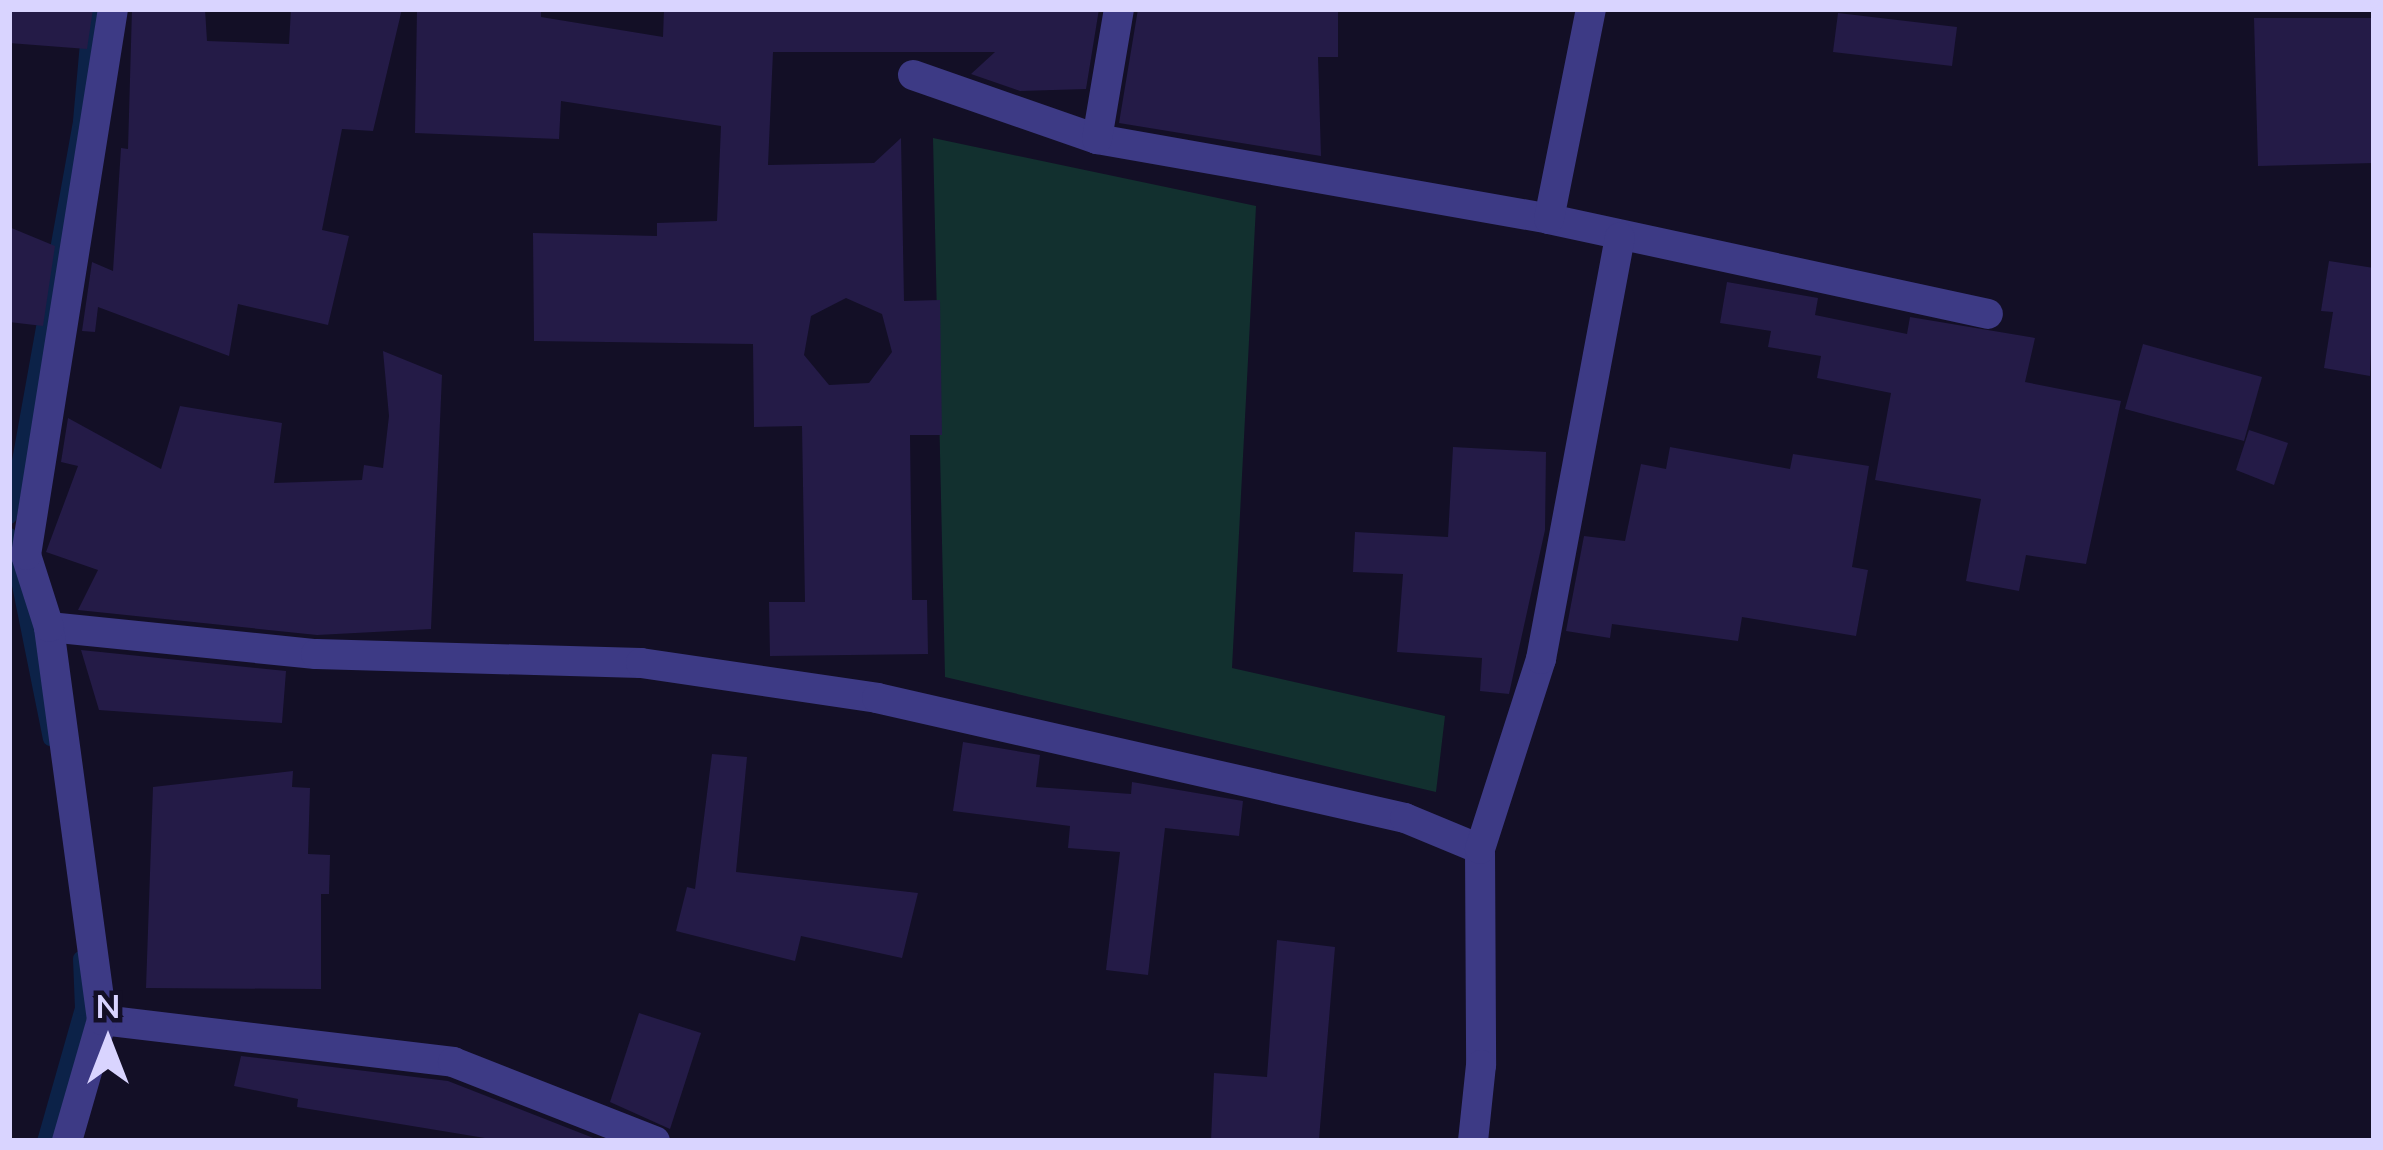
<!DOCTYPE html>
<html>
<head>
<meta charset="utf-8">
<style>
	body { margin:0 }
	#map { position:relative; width:2383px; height:1150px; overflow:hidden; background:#130f26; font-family:Mulish,sans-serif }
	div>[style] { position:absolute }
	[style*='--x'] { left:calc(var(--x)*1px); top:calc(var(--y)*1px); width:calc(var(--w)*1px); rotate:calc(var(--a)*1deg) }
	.green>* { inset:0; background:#12302f }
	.stream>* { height:15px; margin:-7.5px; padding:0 7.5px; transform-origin:7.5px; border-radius:7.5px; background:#0c2248 }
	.building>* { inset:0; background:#241b47 }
	.minor>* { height:30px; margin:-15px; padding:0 15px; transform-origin:15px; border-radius:15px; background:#3d3a85 }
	span { translate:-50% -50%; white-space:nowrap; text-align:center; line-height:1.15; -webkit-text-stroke:10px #130f26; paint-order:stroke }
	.frame { position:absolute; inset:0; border:12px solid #d9d4ff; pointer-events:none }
	.north { position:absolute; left:48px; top:982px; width:120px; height:120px; -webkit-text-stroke:9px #130f26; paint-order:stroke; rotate:0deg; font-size:33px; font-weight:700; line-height:48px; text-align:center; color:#d9d4ff }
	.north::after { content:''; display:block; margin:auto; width:42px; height:54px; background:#d9d4ff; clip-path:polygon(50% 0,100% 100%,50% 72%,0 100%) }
</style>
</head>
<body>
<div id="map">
	<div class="green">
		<i style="clip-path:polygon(933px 138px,1256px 206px,1232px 668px,1445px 716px,1436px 792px,945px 677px)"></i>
	</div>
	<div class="stream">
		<i style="--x:9;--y:516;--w:401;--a:-79.8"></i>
		<i style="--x:80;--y:121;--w:112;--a:-84.9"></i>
		<i style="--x:9;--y:535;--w:207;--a:78.6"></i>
		<i style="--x:44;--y:1141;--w:138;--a:-74.1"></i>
		<i style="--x:82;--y:1008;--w:50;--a:-92.3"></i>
	</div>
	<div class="building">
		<i style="clip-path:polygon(9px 9px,93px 9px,87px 49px,9px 43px)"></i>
		<i style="clip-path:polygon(132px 9px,205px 9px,207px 41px,289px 44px,291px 9px,402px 9px,373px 131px,342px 129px,322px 230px,349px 236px,328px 325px,238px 304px,229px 356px,98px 307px,95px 332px,82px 331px,92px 262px,113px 271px,121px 148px,128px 149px)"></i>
		<i style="clip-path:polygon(evenodd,417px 9px,541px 9px,541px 17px,663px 37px,664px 9px,1099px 9px,1086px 89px,1020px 91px,971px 74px,995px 52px,773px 52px,768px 165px,874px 163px,901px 138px,904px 301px,940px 300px,942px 435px,910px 435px,912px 600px,927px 600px,928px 654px,770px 656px,769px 602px,805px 602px,802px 426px,754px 427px,753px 344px,534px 341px,533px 233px,657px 236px,657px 223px,717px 221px,721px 126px,561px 101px,559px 139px,415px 133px,417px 9px,846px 298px,882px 314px,892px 352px,869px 383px,829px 385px,804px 355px,811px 316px,846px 298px)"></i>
		<i style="clip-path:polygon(1138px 9px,1338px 9px,1338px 57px,1318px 57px,1321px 156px,1119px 123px)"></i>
		<i style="clip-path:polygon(1838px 13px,1957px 27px,1952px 66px,1833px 52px)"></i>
		<i style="clip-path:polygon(2254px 18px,2374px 18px,2374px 163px,2258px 166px)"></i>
		<i style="clip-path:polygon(9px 227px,55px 246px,43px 326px,9px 322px)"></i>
		<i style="clip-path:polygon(2329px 261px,2374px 268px,2370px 376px,2324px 368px,2333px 312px,2321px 311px)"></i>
		<i style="clip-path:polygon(1727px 282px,1818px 298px,1815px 315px,1907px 334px,1910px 317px,2035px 338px,2025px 382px,2121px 401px,2086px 564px,2026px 555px,2019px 591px,1966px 581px,1981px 499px,1875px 480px,1891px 393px,1817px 378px,1821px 356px,1768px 347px,1771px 331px,1720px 323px)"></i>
		<i style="clip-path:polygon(2143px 344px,2262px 377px,2244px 441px,2125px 409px)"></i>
		<i style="clip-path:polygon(383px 351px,442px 375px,431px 629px,317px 635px,78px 610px,98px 570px,46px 552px,78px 466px,61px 462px,68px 418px,161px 469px,180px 406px,282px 423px,274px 483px,362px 480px,364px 465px,383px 468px,389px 416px)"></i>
		<i style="clip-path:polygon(2249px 430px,2288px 443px,2274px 485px,2236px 470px)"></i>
		<i style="clip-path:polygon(1453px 447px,1546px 452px,1545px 530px,1509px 694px,1480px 691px,1482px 658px,1397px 652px,1403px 574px,1353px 572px,1355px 532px,1448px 537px)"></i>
		<i style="clip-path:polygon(1670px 447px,1790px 469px,1793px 454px,1869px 466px,1852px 567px,1868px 570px,1856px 636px,1742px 617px,1738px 641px,1612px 624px,1610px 638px,1566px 631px,1584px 536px,1625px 541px,1641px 464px,1666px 469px)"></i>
		<i style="clip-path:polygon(81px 650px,286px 671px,282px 723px,99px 710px)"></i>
		<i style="clip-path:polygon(963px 742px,1040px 755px,1036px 787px,1131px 794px,1132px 782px,1243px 801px,1239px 836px,1165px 828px,1148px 975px,1106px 970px,1120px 852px,1068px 848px,1070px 826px,953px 811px)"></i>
		<i style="clip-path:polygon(712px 754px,747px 757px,736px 872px,918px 893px,902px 958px,801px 936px,795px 961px,676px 931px,687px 887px,695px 889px)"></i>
		<i style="clip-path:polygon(293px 771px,292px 787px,310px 788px,308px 854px,330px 855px,329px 894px,321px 894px,321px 989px,146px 988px,153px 787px)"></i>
		<i style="clip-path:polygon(1277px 940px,1335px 947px,1319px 1139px,1211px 1141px,1214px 1073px,1267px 1077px)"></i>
		<i style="clip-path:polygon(639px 1013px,701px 1033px,670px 1129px,610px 1102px)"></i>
		<i style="clip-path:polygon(241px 1056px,448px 1081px,601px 1141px,503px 1141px,297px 1107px,298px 1099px,234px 1086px)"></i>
	</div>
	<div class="minor">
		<i style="--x:913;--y:75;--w:195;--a:19.2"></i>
		<i style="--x:1097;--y:139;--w:459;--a:10"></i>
		<i style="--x:1549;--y:219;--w:449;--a:12.2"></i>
		<i style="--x:1097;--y:139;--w:132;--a:-80.4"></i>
		<i style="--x:1549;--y:219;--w:214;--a:-78.7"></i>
		<i style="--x:49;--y:627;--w:268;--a:5.8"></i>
		<i style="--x:316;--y:654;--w:325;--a:1.6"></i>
		<i style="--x:641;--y:663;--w:239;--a:8.4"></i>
		<i style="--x:877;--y:698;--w:541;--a:12.8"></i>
		<i style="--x:1405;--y:818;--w:81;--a:22.5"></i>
		<i style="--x:1480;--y:849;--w:216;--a:89.7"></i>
		<i style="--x:1481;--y:1065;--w:76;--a:96"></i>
		<i style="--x:1480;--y:849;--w:200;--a:-72.2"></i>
		<i style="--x:1541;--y:659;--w:429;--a:-79.4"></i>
		<i style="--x:102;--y:1020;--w:354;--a:6.8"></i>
		<i style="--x:453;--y:1062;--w:217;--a:21.4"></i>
		<i style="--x:67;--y:1141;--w:126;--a:-73.9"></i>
		<i style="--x:102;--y:1020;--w:397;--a:-97.7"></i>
		<i style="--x:49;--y:627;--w:76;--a:-107.7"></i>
		<i style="--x:26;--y:555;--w:553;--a:-80.95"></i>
	</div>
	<div class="frame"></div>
	<div class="north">N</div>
</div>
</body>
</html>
